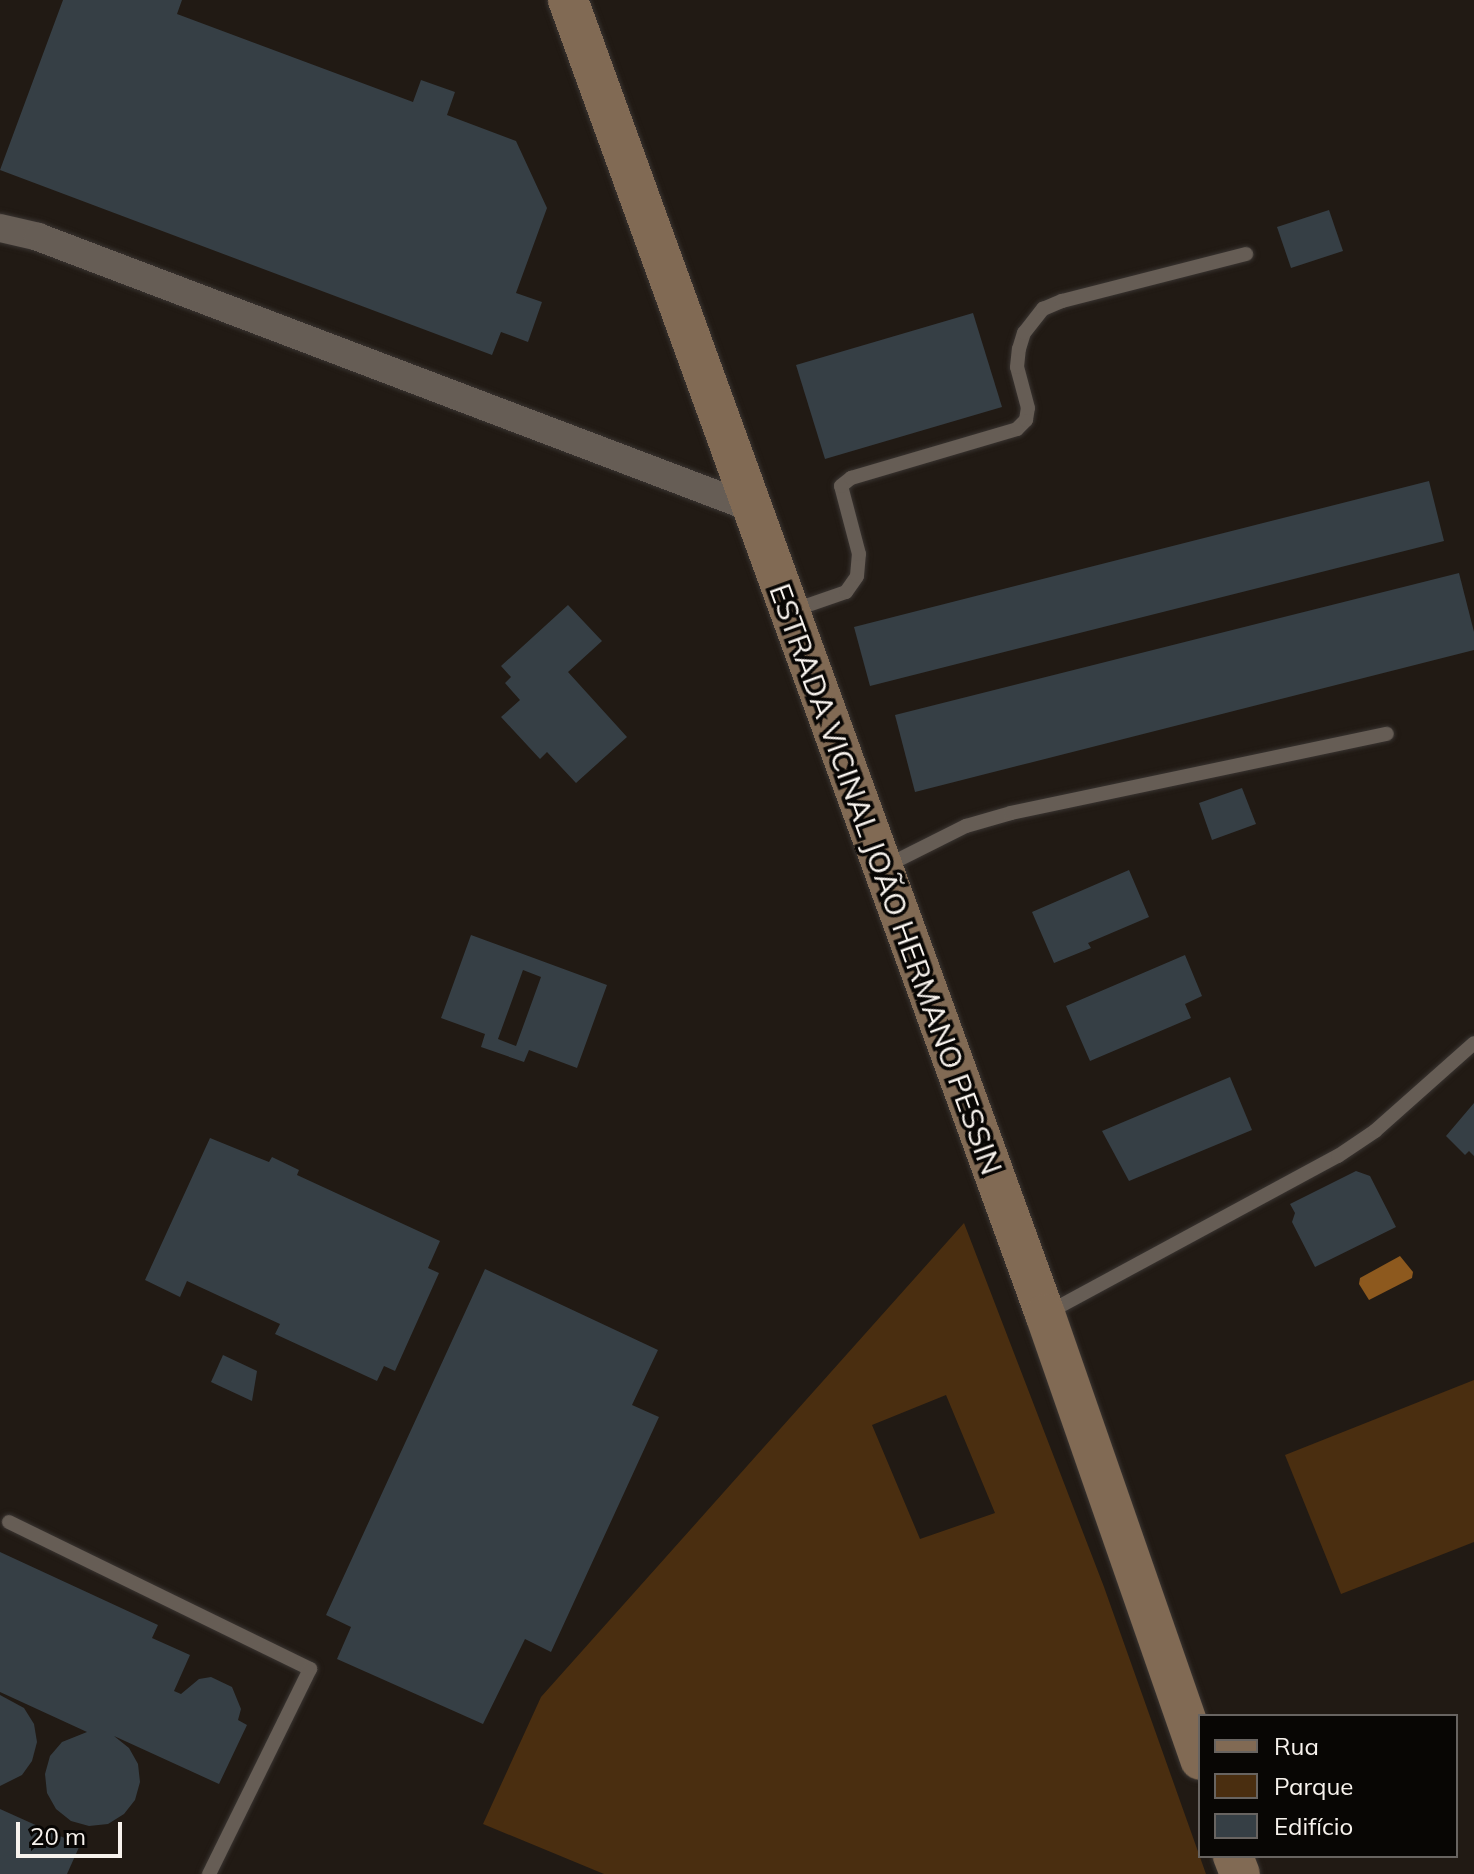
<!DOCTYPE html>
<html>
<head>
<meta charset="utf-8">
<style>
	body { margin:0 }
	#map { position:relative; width:1474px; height:1874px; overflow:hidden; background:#211a14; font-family:Mulish,sans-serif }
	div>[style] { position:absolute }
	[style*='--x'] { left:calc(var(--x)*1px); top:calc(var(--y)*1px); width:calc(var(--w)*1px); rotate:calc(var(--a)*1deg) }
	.green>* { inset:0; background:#4a2e10 }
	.water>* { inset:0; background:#8d591e }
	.building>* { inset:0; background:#363f45 }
	.roads { filter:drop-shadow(0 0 2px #393431) drop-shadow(0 0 2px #393431) }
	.lane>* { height:14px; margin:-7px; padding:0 7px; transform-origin:7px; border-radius:7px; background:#665d55 }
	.street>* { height:28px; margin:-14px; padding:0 14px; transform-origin:14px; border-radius:14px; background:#665d55 }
	.secondary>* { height:40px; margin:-20px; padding:0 20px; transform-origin:20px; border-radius:20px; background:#816a54 }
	span { translate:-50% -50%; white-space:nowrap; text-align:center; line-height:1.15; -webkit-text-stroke:7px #080604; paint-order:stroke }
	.street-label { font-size:30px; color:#f7f2ed }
	.legend { position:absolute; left:1198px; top:1714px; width:260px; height:144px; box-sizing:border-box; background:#080604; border:2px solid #686461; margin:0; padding:10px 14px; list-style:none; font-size:24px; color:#f7f2ed }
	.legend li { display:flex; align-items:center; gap:16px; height:40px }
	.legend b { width:40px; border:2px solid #686461 }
	.scale { position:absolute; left:16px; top:1822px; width:106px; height:36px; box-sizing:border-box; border:4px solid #f7f2ed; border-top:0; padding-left:10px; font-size:24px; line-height:28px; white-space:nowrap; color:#f7f2ed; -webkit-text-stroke:6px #080604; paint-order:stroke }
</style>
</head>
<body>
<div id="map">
	<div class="green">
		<i style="clip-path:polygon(evenodd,964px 1223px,1104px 1587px,1206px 1874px,604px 1874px,483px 1824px,541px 1697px,964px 1223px,946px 1395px,995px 1513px,920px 1539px,872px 1425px,946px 1395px)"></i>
		<i style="clip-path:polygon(1474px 1380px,1474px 1542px,1341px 1594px,1285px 1455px)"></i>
	</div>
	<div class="water">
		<i style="clip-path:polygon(1400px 1256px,1413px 1272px,1412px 1278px,1369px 1300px,1359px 1284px,1360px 1278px)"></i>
	</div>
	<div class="building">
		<i style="clip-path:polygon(63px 0,182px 0,177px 14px,413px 102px,421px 80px,455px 92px,447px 115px,516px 141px,547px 208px,516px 293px,542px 302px,528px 342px,501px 332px,492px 355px,0 170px)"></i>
		<i style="clip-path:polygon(1329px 210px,1343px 251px,1291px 268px,1277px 227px)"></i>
		<i style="clip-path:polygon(973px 313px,1002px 407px,825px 459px,796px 365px)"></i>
		<i style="clip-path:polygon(1429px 481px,1444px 541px,870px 686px,854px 627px)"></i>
		<i style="clip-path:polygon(1459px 573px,1474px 632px,1474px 650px,915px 792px,895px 715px)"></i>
		<i style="clip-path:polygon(568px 605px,602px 641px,568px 672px,627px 737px,576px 783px,547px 752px,540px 759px,501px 717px,520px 700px,505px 683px,511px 677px,501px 666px)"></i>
		<i style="clip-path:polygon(1242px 788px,1256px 824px,1212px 840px,1199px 803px)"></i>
		<i style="clip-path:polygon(1129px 870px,1149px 917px,1088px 943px,1091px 948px,1054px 963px,1032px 912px)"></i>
		<i style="clip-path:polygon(evenodd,471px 935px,607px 985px,577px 1068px,529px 1050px,524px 1062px,481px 1047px,485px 1034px,441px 1018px,471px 935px,523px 970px,541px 977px,516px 1046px,498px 1039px,523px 970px)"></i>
		<i style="clip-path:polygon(1185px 955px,1202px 996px,1185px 1004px,1191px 1018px,1090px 1061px,1066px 1006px)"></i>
		<i style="clip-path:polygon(1230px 1077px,1252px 1130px,1129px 1181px,1102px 1131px)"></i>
		<i style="clip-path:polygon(1474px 1103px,1474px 1156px,1469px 1151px,1465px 1155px,1446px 1136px)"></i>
		<i style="clip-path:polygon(210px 1138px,269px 1162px,272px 1157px,299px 1170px,297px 1175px,440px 1241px,428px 1268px,439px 1273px,395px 1371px,384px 1366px,377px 1381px,275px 1334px,280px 1324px,187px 1281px,180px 1297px,145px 1280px)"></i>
		<i style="clip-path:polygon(1356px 1171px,1370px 1176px,1396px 1227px,1315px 1267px,1292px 1222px,1295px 1213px,1290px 1204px)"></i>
		<i style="clip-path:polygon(485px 1269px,658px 1350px,632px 1405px,659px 1417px,551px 1652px,525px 1639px,483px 1724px,337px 1659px,351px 1627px,326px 1615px)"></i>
		<i style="clip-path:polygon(223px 1355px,257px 1371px,252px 1401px,211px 1382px)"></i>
		<i style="clip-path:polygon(0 1552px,158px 1625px,152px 1638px,190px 1655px,174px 1691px,181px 1694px,199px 1679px,211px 1677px,232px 1687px,241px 1709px,238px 1720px,247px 1725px,219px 1784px,114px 1736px,129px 1748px,138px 1764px,140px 1782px,135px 1800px,124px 1814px,108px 1824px,89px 1826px,71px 1821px,56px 1809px,47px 1793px,45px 1774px,50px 1756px,62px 1742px,87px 1732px,0 1692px)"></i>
		<i style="clip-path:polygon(0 1695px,24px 1708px,34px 1724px,37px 1742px,32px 1761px,22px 1775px,0 1786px)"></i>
		<i style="clip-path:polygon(0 1809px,80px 1845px,67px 1874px,0 1874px)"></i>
	</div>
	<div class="roads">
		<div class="lane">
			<i style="--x:794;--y:610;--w:55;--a:-19.1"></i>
			<i style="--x:846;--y:592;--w:19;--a:-55"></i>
			<i style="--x:857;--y:576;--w:22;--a:-85"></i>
			<i style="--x:859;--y:554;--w:70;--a:-104.8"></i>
			<i style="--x:841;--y:486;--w:13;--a:-39"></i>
			<i style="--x:851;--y:478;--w:173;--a:-16.4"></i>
			<i style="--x:1017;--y:429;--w:13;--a:-45"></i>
			<i style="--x:1026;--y:420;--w:12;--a:-81"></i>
			<i style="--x:1028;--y:408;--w:42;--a:-105"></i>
			<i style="--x:1017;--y:367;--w:18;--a:-84"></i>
			<i style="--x:1019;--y:349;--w:17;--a:-73"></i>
			<i style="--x:1024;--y:333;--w:31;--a:-52"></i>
			<i style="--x:1043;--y:309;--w:21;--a:-23"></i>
			<i style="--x:1062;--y:301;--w:190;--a:-14.3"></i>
			<i style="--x:884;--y:867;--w:92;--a:-26.6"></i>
			<i style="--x:966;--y:826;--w:47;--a:-16.1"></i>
			<i style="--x:1011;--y:813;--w:384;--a:-11.9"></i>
			<i style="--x:1049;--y:1312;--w:328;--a:-28.4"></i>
			<i style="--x:1338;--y:1156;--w:45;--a:-34"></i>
			<i style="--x:1375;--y:1131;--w:132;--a:-41.6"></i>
			<i style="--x:9;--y:1522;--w:335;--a:26"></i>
			<i style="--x:310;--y:1669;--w:229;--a:116.2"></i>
		</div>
		<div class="street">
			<i style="--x:0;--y:228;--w:39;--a:13"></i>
			<i style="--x:38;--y:237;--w:764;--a:20.78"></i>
		</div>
		<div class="secondary">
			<i style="--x:568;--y:0;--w:1398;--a:70.05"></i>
			<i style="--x:1045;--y:1314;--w:472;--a:70.8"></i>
			<i style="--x:1233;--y:1856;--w:19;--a:69"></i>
		</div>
	</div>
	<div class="street-label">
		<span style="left:886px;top:879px;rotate:70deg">ESTRADA VICINAL JOÃO HERMANO PESSIN</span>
	</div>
	<ul class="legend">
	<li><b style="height:10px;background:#816a54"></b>Rua</li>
	<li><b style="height:22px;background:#4a2e10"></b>Parque</li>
	<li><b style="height:22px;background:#363f45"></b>Edifício</li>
	</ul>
	<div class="scale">20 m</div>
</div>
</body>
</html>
